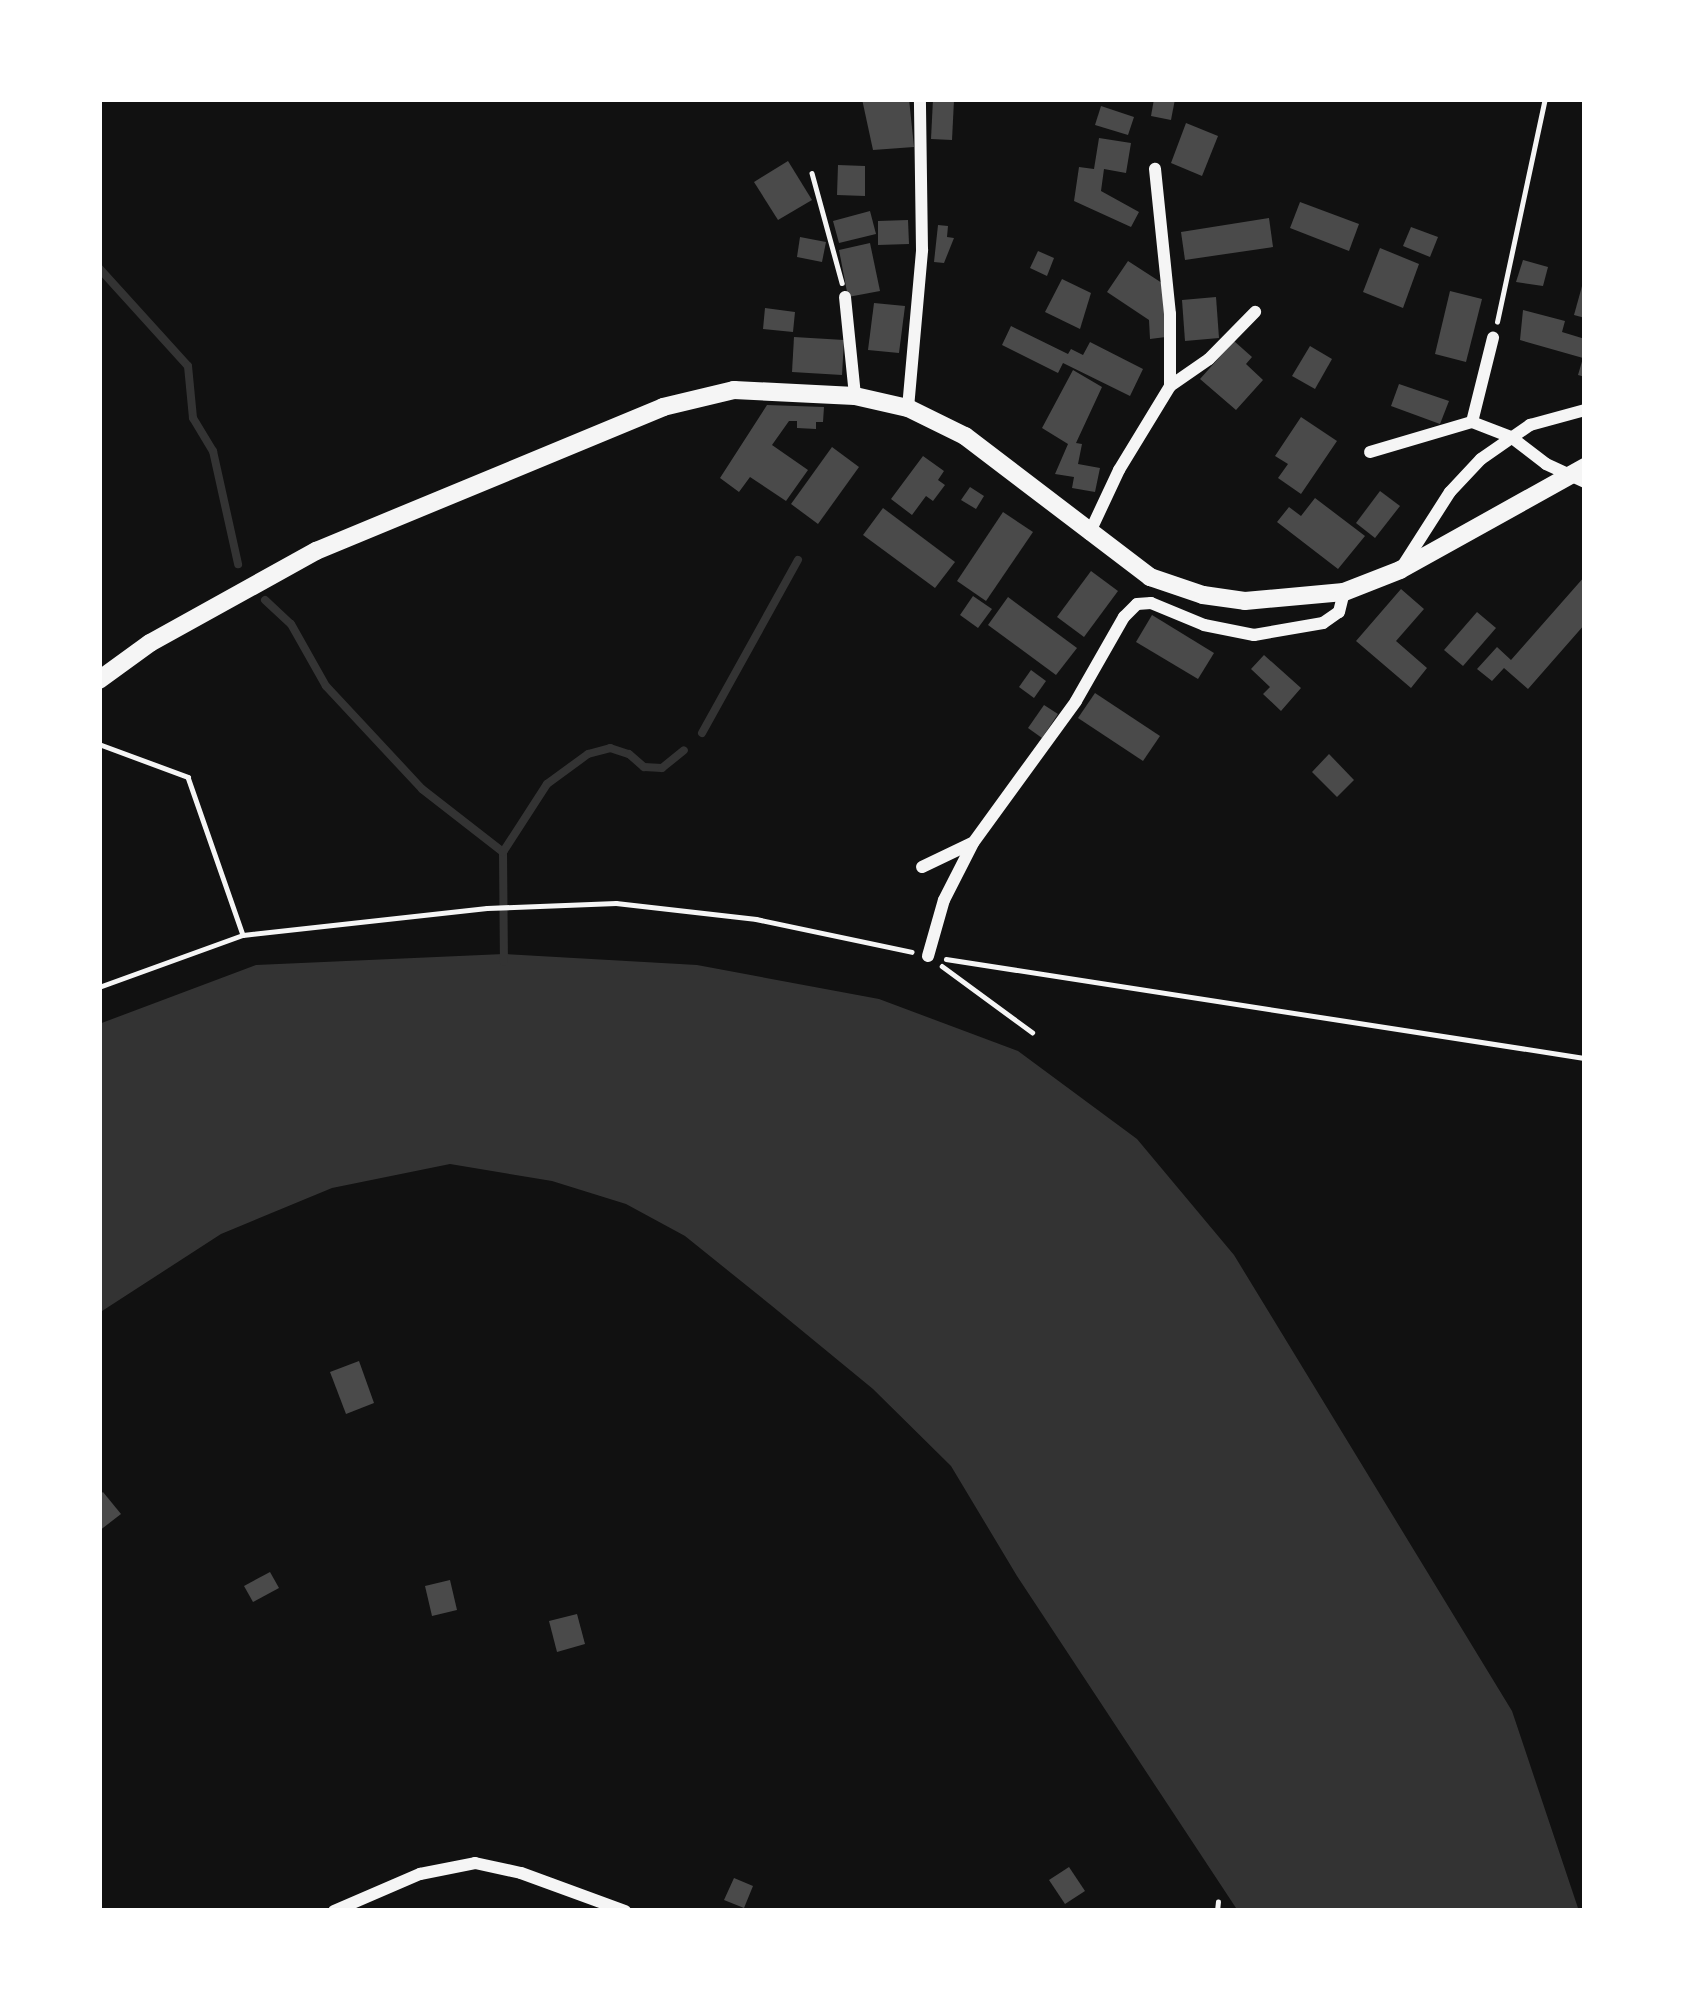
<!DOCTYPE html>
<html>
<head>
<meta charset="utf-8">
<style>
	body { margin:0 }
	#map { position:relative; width:1684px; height:2010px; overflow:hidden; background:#111; font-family:Manrope,sans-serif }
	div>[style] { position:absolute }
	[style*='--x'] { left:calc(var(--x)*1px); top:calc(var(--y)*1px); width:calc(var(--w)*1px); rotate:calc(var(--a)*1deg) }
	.water>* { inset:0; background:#333 }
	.stream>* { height:8px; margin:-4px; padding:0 4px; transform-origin:4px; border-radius:4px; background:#333 }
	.building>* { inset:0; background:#4a4a4a }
	.path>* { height:4.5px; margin:-2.25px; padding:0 2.25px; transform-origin:2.25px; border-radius:2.25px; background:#f5f5f5 }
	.minor>* { height:12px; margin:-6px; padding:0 6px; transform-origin:6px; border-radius:6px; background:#f5f5f5 }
	.secondary>* { height:18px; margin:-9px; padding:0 9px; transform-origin:9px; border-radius:9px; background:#f5f5f5 }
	span { translate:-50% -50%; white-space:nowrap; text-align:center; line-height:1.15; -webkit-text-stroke:10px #fff; paint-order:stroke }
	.frame { position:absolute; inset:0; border:102px solid #fff; pointer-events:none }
</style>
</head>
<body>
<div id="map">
	<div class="water">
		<i style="clip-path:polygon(504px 954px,697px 965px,879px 999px,1018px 1051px,1137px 1139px,1234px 1255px,1512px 1711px,1579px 1911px,1238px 1911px,1017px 1576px,951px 1466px,873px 1389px,772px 1306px,685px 1236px,626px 1204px,552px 1181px,450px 1164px,332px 1188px,221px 1234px,99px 1313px,99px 1024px,256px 965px)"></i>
	</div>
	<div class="stream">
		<i style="--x:99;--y:268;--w:132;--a:47.8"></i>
		<i style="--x:188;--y:366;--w:52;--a:84.5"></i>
		<i style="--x:193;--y:418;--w:39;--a:59"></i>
		<i style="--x:213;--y:451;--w:116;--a:77.5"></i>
		<i style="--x:265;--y:600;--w:35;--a:43"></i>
		<i style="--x:291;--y:624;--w:71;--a:60.6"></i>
		<i style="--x:326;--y:686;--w:141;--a:47"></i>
		<i style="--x:422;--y:789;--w:103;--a:37.9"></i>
		<i style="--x:503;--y:852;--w:110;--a:89.5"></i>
		<i style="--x:702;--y:733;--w:198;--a:-61"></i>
		<i style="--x:503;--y:852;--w:81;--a:-57.1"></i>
		<i style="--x:547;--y:784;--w:51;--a:-36.2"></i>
		<i style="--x:588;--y:754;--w:23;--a:-15"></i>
		<i style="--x:610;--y:748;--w:20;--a:18"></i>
		<i style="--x:629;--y:754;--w:20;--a:41"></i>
		<i style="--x:644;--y:767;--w:18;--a:3"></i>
		<i style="--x:662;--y:768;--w:28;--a:-39"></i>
	</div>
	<div class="building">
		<i style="clip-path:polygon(862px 99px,909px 99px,914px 147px,873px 150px)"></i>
		<i style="clip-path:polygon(933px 99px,954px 100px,952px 140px,931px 139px)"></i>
		<i style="clip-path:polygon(1154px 99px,1175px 99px,1171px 120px,1151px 116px)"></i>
		<i style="clip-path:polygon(1101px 106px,1134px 117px,1128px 135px,1095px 125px)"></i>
		<i style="clip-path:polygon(1186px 123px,1218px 136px,1202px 176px,1171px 163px)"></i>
		<i style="clip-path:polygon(1099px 138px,1131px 143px,1126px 173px,1104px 169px,1101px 191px,1139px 212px,1131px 227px,1074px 201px,1079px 167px,1094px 169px)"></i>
		<i style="clip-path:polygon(788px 161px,812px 200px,778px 220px,754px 182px)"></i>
		<i style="clip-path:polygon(838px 165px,865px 166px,865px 196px,837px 195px)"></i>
		<i style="clip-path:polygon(1300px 202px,1359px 224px,1349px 251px,1290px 228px)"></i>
		<i style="clip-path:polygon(870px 211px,876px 234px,839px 243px,833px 221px)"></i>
		<i style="clip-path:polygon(1269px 218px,1273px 247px,1185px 260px,1181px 232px)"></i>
		<i style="clip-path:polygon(908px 220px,909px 244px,878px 245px,878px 221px)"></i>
		<i style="clip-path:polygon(938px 225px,948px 226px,947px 237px,954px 238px,944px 263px,934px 262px)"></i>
		<i style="clip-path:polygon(1411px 227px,1438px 237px,1430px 257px,1403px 246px)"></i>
		<i style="clip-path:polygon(800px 237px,826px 242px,822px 262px,797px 257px)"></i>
		<i style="clip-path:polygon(870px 243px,880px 291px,848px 297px,839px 250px)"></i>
		<i style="clip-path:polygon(1380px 248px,1419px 264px,1403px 308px,1363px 292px)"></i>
		<i style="clip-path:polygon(1038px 251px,1054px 258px,1047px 276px,1030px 268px)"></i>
		<i style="clip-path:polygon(1523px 260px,1548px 267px,1543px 286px,1516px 282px)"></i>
		<i style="clip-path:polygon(1128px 261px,1162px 283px,1166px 337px,1150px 339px,1149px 320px,1107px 292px)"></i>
		<i style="clip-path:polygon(1062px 279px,1091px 293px,1080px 329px,1045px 312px)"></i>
		<i style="clip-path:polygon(1584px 279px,1585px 279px,1585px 318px,1574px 315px)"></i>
		<i style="clip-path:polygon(1450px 291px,1482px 299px,1466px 362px,1435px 354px)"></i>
		<i style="clip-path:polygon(1216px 297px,1219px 338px,1185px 341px,1182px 300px)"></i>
		<i style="clip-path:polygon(874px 303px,905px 306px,899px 353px,868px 350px)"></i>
		<i style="clip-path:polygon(765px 308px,795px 312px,793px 332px,763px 329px)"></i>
		<i style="clip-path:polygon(1523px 310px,1565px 321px,1562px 332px,1585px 339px,1585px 377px,1578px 375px,1583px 358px,1520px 340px)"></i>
		<i style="clip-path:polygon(1011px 326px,1068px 354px,1071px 349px,1083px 355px,1090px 342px,1143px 369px,1130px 396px,1063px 363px,1058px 373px,1002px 345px)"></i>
		<i style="clip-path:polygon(794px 337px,844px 340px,842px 375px,792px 372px)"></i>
		<i style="clip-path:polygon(1234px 341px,1252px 357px,1246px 364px,1263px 380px,1236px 410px,1200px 379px)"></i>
		<i style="clip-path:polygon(1310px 346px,1332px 359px,1315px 389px,1292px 376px)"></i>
		<i style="clip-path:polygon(1073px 370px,1102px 387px,1076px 443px,1082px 444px,1078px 464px,1100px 468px,1095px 492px,1072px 488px,1074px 477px,1055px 474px,1068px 444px,1042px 428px)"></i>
		<i style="clip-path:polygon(1399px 384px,1449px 401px,1440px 424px,1391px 406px)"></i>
		<i style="clip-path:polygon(767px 405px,824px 407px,823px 422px,816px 422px,816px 429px,797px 428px,797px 421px,789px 421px,772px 445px,808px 470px,786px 501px,750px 477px,739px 492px,720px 478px)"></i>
		<i style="clip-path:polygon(1301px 417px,1337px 441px,1301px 494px,1278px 478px,1288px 464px,1275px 456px)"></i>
		<i style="clip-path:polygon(832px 447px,859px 467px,818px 524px,791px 504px)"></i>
		<i style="clip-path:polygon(923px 456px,944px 471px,938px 480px,945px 485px,933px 501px,926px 496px,912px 515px,891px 499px)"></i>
		<i style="clip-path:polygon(970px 487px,984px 496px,976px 509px,961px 500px)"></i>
		<i style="clip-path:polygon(1380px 491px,1400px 506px,1375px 538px,1356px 523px)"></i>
		<i style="clip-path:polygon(1315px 498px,1365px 536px,1338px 569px,1277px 522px,1289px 507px,1301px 516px)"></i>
		<i style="clip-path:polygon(883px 508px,955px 562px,935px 588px,863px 535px)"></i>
		<i style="clip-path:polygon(1003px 512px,1033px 532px,986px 601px,957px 581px)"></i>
		<i style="clip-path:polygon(1091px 571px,1118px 591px,1084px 637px,1057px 617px)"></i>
		<i style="clip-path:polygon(1585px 576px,1585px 624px,1528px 689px,1504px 668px,1492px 681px,1477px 669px,1497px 647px,1511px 660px)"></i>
		<i style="clip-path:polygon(1401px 589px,1424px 609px,1396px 641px,1427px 668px,1411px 688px,1356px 641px)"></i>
		<i style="clip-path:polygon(973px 596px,992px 609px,978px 628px,960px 615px)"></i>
		<i style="clip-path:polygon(1008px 597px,1077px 648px,1056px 675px,988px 625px)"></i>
		<i style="clip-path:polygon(1477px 612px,1496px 628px,1463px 666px,1444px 650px)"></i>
		<i style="clip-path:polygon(1152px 615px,1214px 653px,1198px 679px,1136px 642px)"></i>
		<i style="clip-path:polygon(1264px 655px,1301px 688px,1281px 711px,1263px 694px,1270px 687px,1251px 669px)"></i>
		<i style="clip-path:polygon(1031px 670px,1046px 681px,1034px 698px,1019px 687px)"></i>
		<i style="clip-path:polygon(1095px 693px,1160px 736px,1143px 761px,1078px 718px)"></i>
		<i style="clip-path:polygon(1044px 705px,1058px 714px,1042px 738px,1028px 728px)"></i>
		<i style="clip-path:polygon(1329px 754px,1354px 780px,1337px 797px,1312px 772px)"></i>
		<i style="clip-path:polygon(359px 1361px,374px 1403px,346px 1414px,330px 1372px)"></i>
		<i style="clip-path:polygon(103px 1492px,121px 1514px,99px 1531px,99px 1495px)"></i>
		<i style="clip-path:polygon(270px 1572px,279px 1588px,253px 1602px,244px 1586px)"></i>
		<i style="clip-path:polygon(450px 1580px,457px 1610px,432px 1616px,425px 1586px)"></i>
		<i style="clip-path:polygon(577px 1614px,585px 1644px,557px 1652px,549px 1621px)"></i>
		<i style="clip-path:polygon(1069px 1867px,1085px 1891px,1065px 1904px,1049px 1880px)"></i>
		<i style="clip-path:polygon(734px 1878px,753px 1886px,744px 1908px,724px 1900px)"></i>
	</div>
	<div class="path">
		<i style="--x:812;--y:173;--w:114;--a:74.7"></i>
		<i style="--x:1497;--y:322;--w:228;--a:-77.9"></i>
		<i style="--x:99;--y:744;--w:95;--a:20.3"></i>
		<i style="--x:188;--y:777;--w:167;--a:70.8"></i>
		<i style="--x:946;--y:959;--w:647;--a:8.81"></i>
		<i style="--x:942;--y:966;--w:112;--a:36.3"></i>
		<i style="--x:99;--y:987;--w:153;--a:-19.9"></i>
		<i style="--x:243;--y:935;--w:245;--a:-6.3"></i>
		<i style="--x:487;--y:908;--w:129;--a:-2.2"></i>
		<i style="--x:616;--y:903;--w:141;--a:6.5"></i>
		<i style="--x:756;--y:919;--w:159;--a:11.9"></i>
		<i style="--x:1217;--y:1911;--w:9;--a:-84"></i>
	</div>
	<div class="minor">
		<i style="--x:845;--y:297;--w:100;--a:84.2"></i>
		<i style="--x:1170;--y:386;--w:47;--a:-34.7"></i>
		<i style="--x:1209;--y:359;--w:66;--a:-45.6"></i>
		<i style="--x:908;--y:408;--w:159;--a:-84.9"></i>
		<i style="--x:922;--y:250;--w:151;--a:-90.8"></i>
		<i style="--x:1472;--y:422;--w:87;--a:-76"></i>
		<i style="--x:1370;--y:452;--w:106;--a:-16.4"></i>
		<i style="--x:1472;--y:422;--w:42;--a:21"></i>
		<i style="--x:1511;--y:437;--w:44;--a:37.6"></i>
		<i style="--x:1546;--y:464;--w:43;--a:24.8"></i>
		<i style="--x:1089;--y:534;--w:71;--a:-64.9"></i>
		<i style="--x:1119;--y:470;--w:98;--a:-58.7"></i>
		<i style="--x:1170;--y:386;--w:72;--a:-90"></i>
		<i style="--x:1170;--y:314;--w:146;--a:-95.9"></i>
		<i style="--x:1402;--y:567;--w:89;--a:-57.4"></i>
		<i style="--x:1450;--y:492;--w:45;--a:-46.8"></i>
		<i style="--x:1481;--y:459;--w:60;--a:-34.8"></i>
		<i style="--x:1530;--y:425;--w:57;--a:-15.3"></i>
		<i style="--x:922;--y:867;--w:55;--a:-25.6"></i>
		<i style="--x:928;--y:956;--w:58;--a:-74.1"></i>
		<i style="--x:944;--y:900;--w:64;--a:-63"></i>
		<i style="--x:973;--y:843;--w:175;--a:-54"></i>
		<i style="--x:1076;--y:701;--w:97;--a:-60.3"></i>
		<i style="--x:1124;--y:617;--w:18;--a:-45"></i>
		<i style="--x:1137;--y:604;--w:14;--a:-4"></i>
		<i style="--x:1151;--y:603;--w:57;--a:22.5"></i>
		<i style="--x:1204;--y:625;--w:51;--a:11.3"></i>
		<i style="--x:1254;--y:635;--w:70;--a:-9.9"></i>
		<i style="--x:1323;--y:623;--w:19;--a:-35"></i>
		<i style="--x:1339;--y:612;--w:21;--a:-76"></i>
		<i style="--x:334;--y:1911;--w:94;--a:-23.3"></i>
		<i style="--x:420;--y:1874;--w:56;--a:-11.3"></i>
		<i style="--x:475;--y:1863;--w:47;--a:12.3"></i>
		<i style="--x:521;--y:1873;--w:111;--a:20.1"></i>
	</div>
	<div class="secondary">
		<i style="--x:99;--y:680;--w:63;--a:-36"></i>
		<i style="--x:150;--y:643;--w:190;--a:-29"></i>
		<i style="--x:316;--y:551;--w:376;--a:-22.5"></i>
		<i style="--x:663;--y:407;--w:73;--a:-13.5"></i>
		<i style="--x:734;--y:390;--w:121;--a:2.8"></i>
		<i style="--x:855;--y:396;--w:54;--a:12.8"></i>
		<i style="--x:908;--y:408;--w:64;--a:26.2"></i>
		<i style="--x:965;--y:436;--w:233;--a:37.3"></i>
		<i style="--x:1150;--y:577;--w:56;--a:18.8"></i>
		<i style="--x:1203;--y:595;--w:42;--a:8.1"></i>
		<i style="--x:1245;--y:601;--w:99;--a:-5.2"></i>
		<i style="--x:1344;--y:592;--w:60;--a:-21.4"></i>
		<i style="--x:1400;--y:570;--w:212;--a:-29.1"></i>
	</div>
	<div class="frame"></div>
</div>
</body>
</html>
